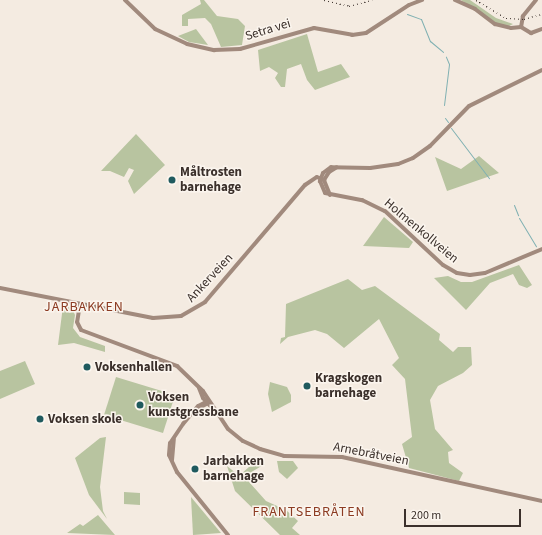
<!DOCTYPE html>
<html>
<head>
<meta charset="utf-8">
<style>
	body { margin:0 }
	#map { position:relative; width:542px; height:535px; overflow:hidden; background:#f4ebe1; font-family:"Source Sans 3",sans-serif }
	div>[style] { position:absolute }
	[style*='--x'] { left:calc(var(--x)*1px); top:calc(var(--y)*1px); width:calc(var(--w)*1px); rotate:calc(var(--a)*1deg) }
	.green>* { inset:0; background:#b8c4a0 }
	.stream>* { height:1px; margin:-0.5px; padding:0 0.5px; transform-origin:0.5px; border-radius:0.5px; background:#7fb0b2 }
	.secondary>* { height:4px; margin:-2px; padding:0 2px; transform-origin:2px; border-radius:2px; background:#a18a7d }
	.rail>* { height:1px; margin-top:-0.5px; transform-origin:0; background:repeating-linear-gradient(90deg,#3b302b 0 1px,transparent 0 4px) }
	.dots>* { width:11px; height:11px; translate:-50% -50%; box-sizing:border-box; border:2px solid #fbf5ee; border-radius:50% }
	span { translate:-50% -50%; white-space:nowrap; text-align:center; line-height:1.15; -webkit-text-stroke:3px #fbf5ee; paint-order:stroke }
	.street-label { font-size:13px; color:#3b302b }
	.poi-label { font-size:13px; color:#3b302b; font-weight:700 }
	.left { translate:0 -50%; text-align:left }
	.neighbourhood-label { font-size:14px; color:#8c3b22; letter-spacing:1px }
	.scale { position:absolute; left:404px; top:509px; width:117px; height:18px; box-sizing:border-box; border:2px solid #3b302b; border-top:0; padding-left:5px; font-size:12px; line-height:14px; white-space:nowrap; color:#3b302b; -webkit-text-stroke:3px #fbf5ee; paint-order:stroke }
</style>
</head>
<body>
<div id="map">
	<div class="green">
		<i style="clip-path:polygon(200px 0,204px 0,217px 16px,238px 19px,245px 26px,242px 45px,221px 47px,211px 24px,205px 18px,188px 19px,188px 26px,182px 26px,182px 15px,201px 4px)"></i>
		<i style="clip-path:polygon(461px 0,470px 0,496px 18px,513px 24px,507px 27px,495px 23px)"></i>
		<i style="clip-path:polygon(196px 29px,208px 45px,189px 42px,178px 36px)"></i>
		<i style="clip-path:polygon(307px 34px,318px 72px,341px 64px,350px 77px,315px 90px,307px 80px,301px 64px,287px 69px,285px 87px,281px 87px,275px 78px,278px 73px,269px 67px,260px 71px,258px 50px)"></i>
		<i style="clip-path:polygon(136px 134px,165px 165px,134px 194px,128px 181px,134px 170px,129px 168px,124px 177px,110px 171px,101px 171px)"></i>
		<i style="clip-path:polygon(479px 156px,499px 173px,447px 191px,435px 157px,461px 169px)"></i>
		<i style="clip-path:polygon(384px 217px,413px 242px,409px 248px,363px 246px)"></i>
		<i style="clip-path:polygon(519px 265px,532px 285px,527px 288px,519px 285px,513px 274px,490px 283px,466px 310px,434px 278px,448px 276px,461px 282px,472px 282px)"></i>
		<i style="clip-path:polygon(348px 279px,362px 290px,375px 286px,440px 334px,439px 340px,453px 352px,458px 347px,471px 347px,472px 365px,463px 373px,438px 386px,430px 400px,435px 429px,453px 450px,448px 452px,449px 463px,463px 473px,459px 481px,409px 468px,402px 444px,412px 437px,405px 379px,392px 365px,399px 358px,379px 319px,344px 348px,327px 334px,315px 330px,288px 337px,280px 344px,281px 338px,285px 337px,286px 304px)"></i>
		<i style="clip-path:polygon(63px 306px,72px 308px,75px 315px,73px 328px,80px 337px,105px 346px,105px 352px,74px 343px,58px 345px)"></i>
		<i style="clip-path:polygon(25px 361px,35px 384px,0 399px,0 371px)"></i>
		<i style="clip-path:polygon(116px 377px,175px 395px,163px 433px,104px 415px)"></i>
		<i style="clip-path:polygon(270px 382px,287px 387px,291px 395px,291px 402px,272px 412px,268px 394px)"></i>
		<i style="clip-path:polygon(106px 437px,100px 487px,103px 511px,107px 519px,89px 495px,75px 458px,100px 438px)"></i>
		<i style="clip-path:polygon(277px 461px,293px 461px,298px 468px,287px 479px,279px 472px)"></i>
		<i style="clip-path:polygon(258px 463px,265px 464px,248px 474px,249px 482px,266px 501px,286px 510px,298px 521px,292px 528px,300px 535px,280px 535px,235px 491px,227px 466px,237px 474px,241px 474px,249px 467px)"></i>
		<i style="clip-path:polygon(124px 492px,140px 493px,140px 505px,124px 504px)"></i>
		<i style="clip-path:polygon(191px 497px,221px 533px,193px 535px)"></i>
		<i style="clip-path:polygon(98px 515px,115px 535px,67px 533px,80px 524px,83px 526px)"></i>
	</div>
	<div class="stream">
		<i style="--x:407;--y:14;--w:15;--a:20"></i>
		<i style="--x:421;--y:19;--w:24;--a:68"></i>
		<i style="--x:430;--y:41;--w:17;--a:40"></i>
		<i style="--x:444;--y:105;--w:41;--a:-83"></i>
		<i style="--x:449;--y:64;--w:8;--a:-113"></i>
		<i style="--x:445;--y:118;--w:5;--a:53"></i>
		<i style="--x:451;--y:128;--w:63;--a:52.8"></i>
		<i style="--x:514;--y:205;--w:11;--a:68"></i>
		<i style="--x:519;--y:218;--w:33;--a:59"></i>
	</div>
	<div class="secondary">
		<i style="--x:125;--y:0;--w:42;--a:44"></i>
		<i style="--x:155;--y:29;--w:35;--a:25"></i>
		<i style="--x:187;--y:44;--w:28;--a:13"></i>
		<i style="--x:214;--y:50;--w:26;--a:-2"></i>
		<i style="--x:240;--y:49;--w:77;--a:-15.8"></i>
		<i style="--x:314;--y:28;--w:39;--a:10"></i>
		<i style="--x:352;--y:35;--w:14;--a:-8"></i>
		<i style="--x:366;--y:33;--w:51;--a:-33.1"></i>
		<i style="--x:409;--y:5;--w:14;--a:-21"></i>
		<i style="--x:455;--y:0;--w:22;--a:24"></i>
		<i style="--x:475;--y:9;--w:25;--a:37"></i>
		<i style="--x:495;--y:24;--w:16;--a:14"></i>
		<i style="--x:511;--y:28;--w:10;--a:-6"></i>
		<i style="--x:536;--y:0;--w:21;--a:129"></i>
		<i style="--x:523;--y:16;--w:11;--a:100"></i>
		<i style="--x:521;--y:27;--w:12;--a:31"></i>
		<i style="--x:531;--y:33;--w:12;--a:-20"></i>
		<i style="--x:542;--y:70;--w:81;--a:153.7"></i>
		<i style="--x:469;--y:106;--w:56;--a:134.3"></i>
		<i style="--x:430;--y:146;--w:21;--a:145"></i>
		<i style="--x:413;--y:158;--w:16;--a:158"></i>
		<i style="--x:398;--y:164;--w:28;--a:172"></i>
		<i style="--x:370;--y:168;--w:39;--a:-179"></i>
		<i style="--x:331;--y:167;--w:10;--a:143"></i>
		<i style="--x:323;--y:173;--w:9;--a:111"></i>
		<i style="--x:320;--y:181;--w:13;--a:67"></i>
		<i style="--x:325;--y:193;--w:38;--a:11"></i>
		<i style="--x:362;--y:200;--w:25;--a:26"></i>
		<i style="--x:385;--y:211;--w:79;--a:43"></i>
		<i style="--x:443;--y:265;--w:16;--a:30"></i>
		<i style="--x:457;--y:273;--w:13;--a:9"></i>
		<i style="--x:470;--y:275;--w:15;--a:-8"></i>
		<i style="--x:485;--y:273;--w:62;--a:-22.8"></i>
		<i style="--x:330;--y:195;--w:16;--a:-112"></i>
		<i style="--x:324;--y:180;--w:9;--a:-58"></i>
		<i style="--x:329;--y:172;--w:9;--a:-32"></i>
		<i style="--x:0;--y:288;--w:156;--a:11.1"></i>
		<i style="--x:153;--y:318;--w:28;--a:-4"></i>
		<i style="--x:181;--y:316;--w:28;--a:-30"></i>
		<i style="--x:205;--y:302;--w:154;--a:-49.5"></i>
		<i style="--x:305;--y:185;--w:14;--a:-34"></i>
		<i style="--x:317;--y:177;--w:8;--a:23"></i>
		<i style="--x:80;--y:304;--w:18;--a:99"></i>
		<i style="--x:77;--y:322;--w:9;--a:63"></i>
		<i style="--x:81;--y:330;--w:103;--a:20.6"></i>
		<i style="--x:177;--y:366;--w:36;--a:44"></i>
		<i style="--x:203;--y:391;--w:45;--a:56.7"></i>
		<i style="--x:228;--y:429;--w:19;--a:39"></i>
		<i style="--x:243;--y:441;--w:19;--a:25"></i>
		<i style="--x:260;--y:449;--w:25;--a:16"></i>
		<i style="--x:284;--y:456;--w:58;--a:1"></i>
		<i style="--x:342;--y:457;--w:205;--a:12.4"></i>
		<i style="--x:199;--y:388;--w:11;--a:68"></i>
		<i style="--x:203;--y:398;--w:12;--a:48"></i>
		<i style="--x:208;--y:401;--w:11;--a:153"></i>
		<i style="--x:198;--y:406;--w:23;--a:130"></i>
		<i style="--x:183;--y:424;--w:23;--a:124"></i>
		<i style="--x:170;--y:443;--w:12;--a:95"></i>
		<i style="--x:169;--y:455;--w:19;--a:65"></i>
		<i style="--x:177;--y:472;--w:81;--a:51"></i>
		<i style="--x:195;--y:410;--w:15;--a:-28"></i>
		<i style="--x:172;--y:460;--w:21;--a:-85"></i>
	</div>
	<div class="rail">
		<i style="--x:324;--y:0;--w:26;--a:13"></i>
		<i style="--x:349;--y:6;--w:24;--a:-15"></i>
		<i style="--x:476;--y:0;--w:35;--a:31"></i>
		<i style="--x:506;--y:18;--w:18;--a:3"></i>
		<i style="--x:524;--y:19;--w:19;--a:-16"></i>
	</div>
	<div class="dots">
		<i style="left:172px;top:180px;background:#1f5a5e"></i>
		<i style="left:87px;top:367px;background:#1f5a5e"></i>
		<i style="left:307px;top:386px;background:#1f5a5e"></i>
		<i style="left:140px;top:405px;background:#1f5a5e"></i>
		<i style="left:40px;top:419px;background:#1f5a5e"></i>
		<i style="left:195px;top:469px;background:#1f5a5e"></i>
	</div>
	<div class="street-label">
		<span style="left:268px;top:30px;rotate:-17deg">Setra vei</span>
		<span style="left:421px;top:231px;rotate:40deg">Holmenkollveien</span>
		<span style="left:210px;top:278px;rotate:-47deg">Ankerveien</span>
		<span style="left:371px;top:454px;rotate:11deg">Arnebråtveien</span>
	</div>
	<div class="poi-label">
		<span class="left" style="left:180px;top:180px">Måltrosten<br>barnehage</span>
		<span class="left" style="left:95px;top:367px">Voksenhallen</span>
		<span class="left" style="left:315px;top:386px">Kragskogen<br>barnehage</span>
		<span class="left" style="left:148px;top:405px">Voksen<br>kunstgressbane</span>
		<span class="left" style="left:48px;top:419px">Voksen skole</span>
		<span class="left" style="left:203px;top:469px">Jarbakken<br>barnehage</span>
	</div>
	<div class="neighbourhood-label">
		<span style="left:84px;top:307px">JARBAKKEN</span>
		<span style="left:309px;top:512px">FRANTSEBRÅTEN</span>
	</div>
	<div class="scale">200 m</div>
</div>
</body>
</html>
